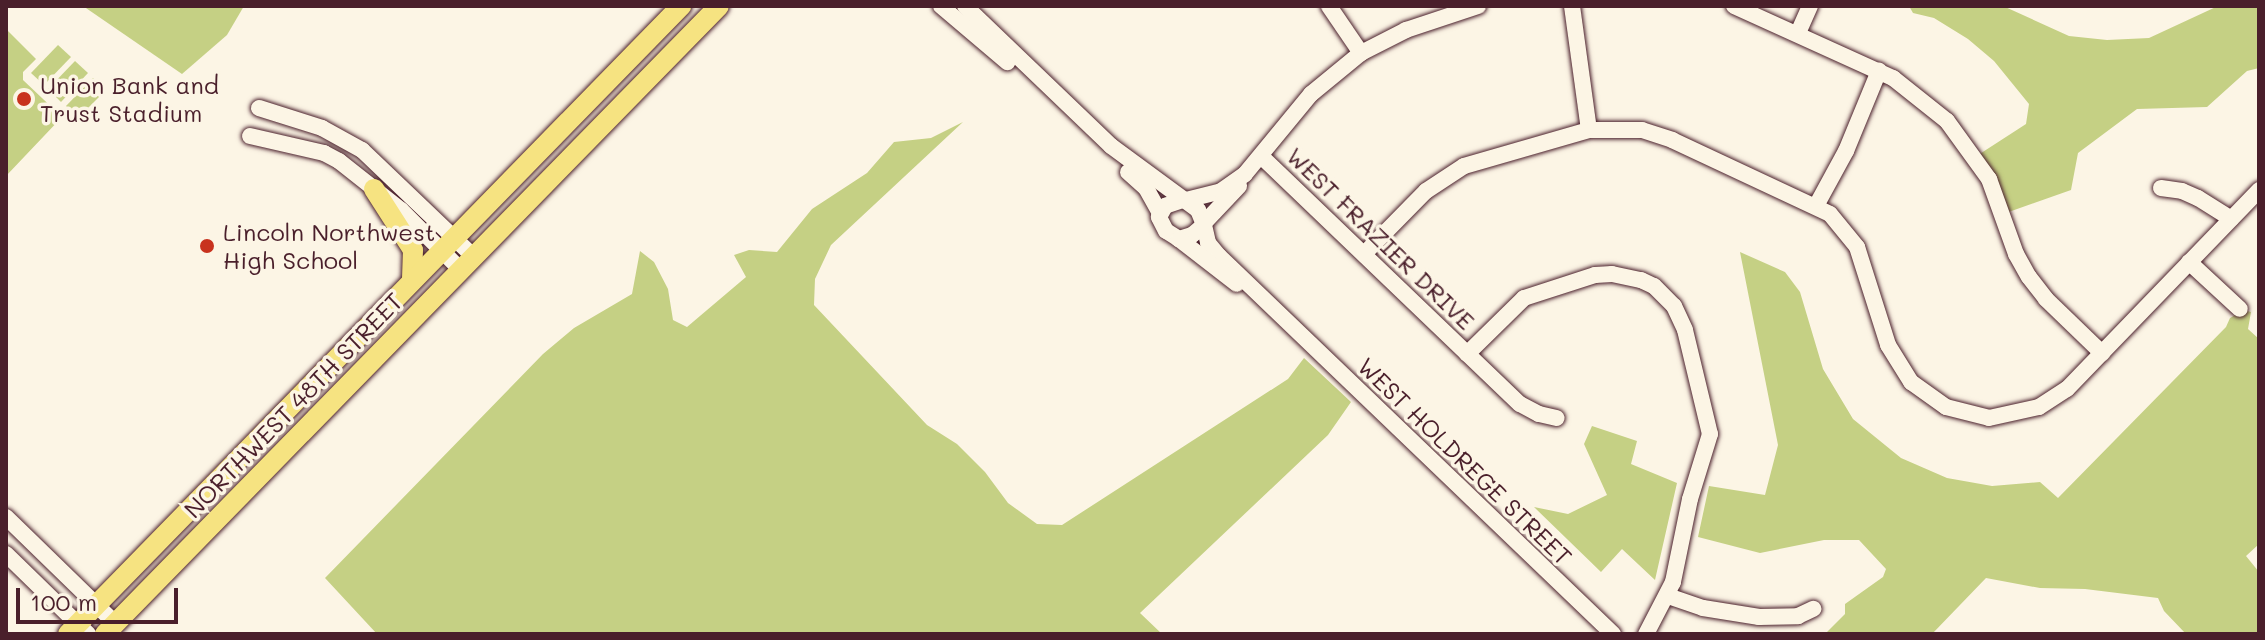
<!DOCTYPE html>
<html>
<head>
<meta charset="utf-8">
<style>
	body { margin:0 }
	#map { position:relative; width:2265px; height:640px; overflow:hidden; background:#fcf5e5; font-family:Mali,sans-serif }
	div>[style] { position:absolute }
	[style*='--x'] { left:calc(var(--x)*1px); top:calc(var(--y)*1px); width:calc(var(--w)*1px); rotate:calc(var(--a)*1deg) }
	.green>* { inset:0; background:#c5d084 }
	.roads { filter:drop-shadow(0 0 2px #4a1f2b) drop-shadow(0 0 2px #4a1f2b) }
	.minor>* { height:16px; margin:-8px; padding:0 8px; transform-origin:8px; border-radius:8px; background:#fcf5e5 }
	.major>* { height:20px; margin:-10px; padding:0 10px; transform-origin:10px; border-radius:10px; background:#f6e381 }
	.dots>* { width:22px; height:22px; translate:-50% -50%; box-sizing:border-box; border:4px solid #fcf5e5; border-radius:50% }
	span { translate:-50% -50%; white-space:nowrap; text-align:center; line-height:1.15; -webkit-text-stroke:7px #fcf5e5; paint-order:stroke }
	.poi-label { font-size:24px; color:#4a1f2b }
	.left { translate:0 -50%; text-align:left }
	.street-label { font-size:24px; color:#4a1f2b }
	.frame { position:absolute; inset:0; border:8px solid #4a1f2b; pointer-events:none }
	.scale { position:absolute; left:16px; top:588px; width:162px; height:36px; box-sizing:border-box; border:4px solid #4a1f2b; border-top:0; padding-left:10px; font-size:24px; line-height:28px; white-space:nowrap; color:#4a1f2b; -webkit-text-stroke:6px #fcf5e5; paint-order:stroke }
</style>
</head>
<body>
<div id="map">
	<div class="green">
		<i style="clip-path:polygon(83px 6px,244px 6px,227px 35px,182px 74px)"></i>
		<i style="clip-path:polygon(1909px 6px,2003px 6px,2069px 36px,2107px 40px,2149px 38px,2218px 6px,2259px 6px,2259px 68px,2247px 71px,2207px 107px,2137px 109px,2078px 153px,2071px 190px,2003px 214px,1975px 157px,2026px 124px,2029px 104px,1994px 61px,1968px 39px,1934px 18px,1913px 13px)"></i>
		<i style="clip-path:polygon(6px 29px,36px 59px,23px 72px,23px 80px,62px 117px,6px 176px)"></i>
		<i style="clip-path:polygon(58px 45px,71px 57px,44px 85px,31px 73px)"></i>
		<i style="clip-path:polygon(75px 61px,88px 73px,61px 102px,48px 89px)"></i>
		<i style="clip-path:polygon(93px 78px,106px 90px,78px 118px,66px 106px)"></i>
		<i style="clip-path:polygon(963px 122px,831px 245px,815px 279px,814px 305px,927px 425px,957px 444px,985px 472px,1008px 503px,1037px 524px,1062px 525px,1288px 379px,1304px 358px,1351px 402px,1328px 435px,1140px 613px,1162px 634px,377px 634px,325px 578px,543px 354px,574px 328px,632px 294px,640px 251px,654px 262px,668px 289px,673px 320px,687px 327px,746px 277px,734px 255px,749px 250px,777px 252px,812px 209px,867px 173px,894px 142px,931px 138px)"></i>
		<i style="clip-path:polygon(1740px 252px,1785px 272px,1800px 292px,1823px 369px,1853px 419px,1901px 458px,1947px 478px,1992px 486px,2040px 482px,2058px 498px,2226px 327px,2230px 318px,2244px 310px,2251px 312px,2248px 329px,2259px 339px,2259px 544px,2246px 556px,2259px 572px,2259px 634px,2186px 634px,2164px 611px,2158px 598px,2085px 589px,2040px 588px,1986px 578px,1932px 634px,1825px 634px,1845px 614px,1845px 604px,1883px 577px,1886px 569px,1859px 540px,1824px 540px,1760px 553px,1698px 537px,1709px 486px,1765px 495px,1778px 445px)"></i>
		<i style="clip-path:polygon(1592px 426px,1637px 441px,1631px 464px,1677px 483px,1655px 580px,1622px 549px,1601px 572px,1534px 507px,1568px 514px,1607px 495px,1584px 444px)"></i>
	</div>
	<div class="roads">
		<div class="minor">
			<i style="--x:941;--y:6;--w:87;--a:40.3"></i>
			<i style="--x:965;--y:6;--w:202;--a:43.8"></i>
			<i style="--x:1111;--y:146;--w:108;--a:36.3"></i>
			<i style="--x:1198;--y:210;--w:16;--a:68"></i>
			<i style="--x:1204;--y:225;--w:16;--a:140"></i>
			<i style="--x:1192;--y:235;--w:14;--a:163"></i>
			<i style="--x:1179;--y:239;--w:15;--a:-148"></i>
			<i style="--x:1166;--y:231;--w:16;--a:-117"></i>
			<i style="--x:1159;--y:217;--w:13;--a:-61"></i>
			<i style="--x:1165;--y:206;--w:18;--a:-19"></i>
			<i style="--x:1329;--y:6;--w:57;--a:55.8"></i>
			<i style="--x:1572;--y:6;--w:125;--a:82.2"></i>
			<i style="--x:1734;--y:6;--w:175;--a:24.4"></i>
			<i style="--x:1893;--y:78;--w:69;--a:38.5"></i>
			<i style="--x:1947;--y:121;--w:72;--a:54.1"></i>
			<i style="--x:1989;--y:179;--w:80;--a:70.2"></i>
			<i style="--x:2016;--y:254;--w:26;--a:61"></i>
			<i style="--x:2029;--y:277;--w:28;--a:52"></i>
			<i style="--x:2046;--y:299;--w:78;--a:44"></i>
			<i style="--x:1798;--y:33;--w:30;--a:-66"></i>
			<i style="--x:259;--y:108;--w:66;--a:17.6"></i>
			<i style="--x:322;--y:128;--w:46;--a:28.8"></i>
			<i style="--x:362;--y:150;--w:155;--a:43.7"></i>
			<i style="--x:250;--y:136;--w:76;--a:12.9"></i>
			<i style="--x:324;--y:153;--w:17;--a:28"></i>
			<i style="--x:339;--y:161;--w:79;--a:38.3"></i>
			<i style="--x:401;--y:210;--w:85;--a:45"></i>
			<i style="--x:1262;--y:157;--w:357;--a:43.8"></i>
			<i style="--x:1520;--y:404;--w:21;--a:28"></i>
			<i style="--x:1539;--y:414;--w:18;--a:13"></i>
			<i style="--x:1128;--y:172;--w:24;--a:42"></i>
			<i style="--x:1146;--y:188;--w:29;--a:61"></i>
			<i style="--x:2161;--y:188;--w:21;--a:8"></i>
			<i style="--x:2182;--y:191;--w:17;--a:24"></i>
			<i style="--x:2198;--y:198;--w:39;--a:32"></i>
			<i style="--x:1186;--y:200;--w:36;--a:-14"></i>
			<i style="--x:1221;--y:191;--w:29;--a:-35"></i>
			<i style="--x:1245;--y:174;--w:104;--a:-50.5"></i>
			<i style="--x:1311;--y:94;--w:65;--a:-39.4"></i>
			<i style="--x:1361;--y:53;--w:51;--a:-27.1"></i>
			<i style="--x:1406;--y:30;--w:76;--a:-18.4"></i>
			<i style="--x:1816;--y:206;--w:63;--a:-61.4"></i>
			<i style="--x:1846;--y:151;--w:87;--a:-67.6"></i>
			<i style="--x:1204;--y:223;--w:51;--a:-46.6"></i>
			<i style="--x:1204;--y:225;--w:18;--a:77"></i>
			<i style="--x:1208;--y:243;--w:17;--a:50"></i>
			<i style="--x:1219;--y:256;--w:546;--a:43.81"></i>
			<i style="--x:1179;--y:239;--w:73;--a:37.8"></i>
			<i style="--x:1364;--y:254;--w:88;--a:-45.5"></i>
			<i style="--x:1426;--y:191;--w:45;--a:-33.3"></i>
			<i style="--x:1464;--y:166;--w:130;--a:-16.1"></i>
			<i style="--x:1589;--y:130;--w:53;--a:0"></i>
			<i style="--x:1642;--y:130;--w:32;--a:18"></i>
			<i style="--x:1672;--y:140;--w:174;--a:25.1"></i>
			<i style="--x:1830;--y:214;--w:43;--a:50.7"></i>
			<i style="--x:1857;--y:247;--w:103;--a:72.4"></i>
			<i style="--x:1888;--y:345;--w:44;--a:58.1"></i>
			<i style="--x:1911;--y:382;--w:43;--a:35.5"></i>
			<i style="--x:1946;--y:407;--w:44;--a:14.3"></i>
			<i style="--x:1989;--y:418;--w:51;--a:-12.4"></i>
			<i style="--x:2039;--y:407;--w:33;--a:-33"></i>
			<i style="--x:2067;--y:389;--w:277;--a:-46"></i>
			<i style="--x:2189;--y:262;--w:69;--a:42.7"></i>
			<i style="--x:1467;--y:354;--w:80;--a:-44.5"></i>
			<i style="--x:1524;--y:298;--w:75;--a:-17.9"></i>
			<i style="--x:1595;--y:275;--w:17;--a:-3"></i>
			<i style="--x:1612;--y:274;--w:30;--a:12"></i>
			<i style="--x:1641;--y:280;--w:14;--a:25"></i>
			<i style="--x:1654;--y:286;--w:28;--a:45"></i>
			<i style="--x:1674;--y:306;--w:26;--a:65"></i>
			<i style="--x:1685;--y:330;--w:107;--a:76.5"></i>
			<i style="--x:1710;--y:434;--w:68;--a:107.1"></i>
			<i style="--x:1690;--y:499;--w:85;--a:101.6"></i>
			<i style="--x:1673;--y:582;--w:59;--a:117.4"></i>
			<i style="--x:6;--y:517;--w:153;--a:44.2"></i>
			<i style="--x:6;--y:554;--w:115;--a:44.3"></i>
			<i style="--x:1668;--y:596;--w:37;--a:19"></i>
			<i style="--x:1703;--y:608;--w:57;--a:9.1"></i>
			<i style="--x:1759;--y:617;--w:39;--a:-1"></i>
			<i style="--x:1798;--y:616;--w:17;--a:-25"></i>
		</div>
		<div class="major">
			<i style="--x:374;--y:189;--w:72;--a:57.4"></i>
			<i style="--x:413;--y:250;--w:31;--a:92"></i>
			<i style="--x:68;--y:634;--w:878;--a:-45.69"></i>
			<i style="--x:105;--y:634;--w:878;--a:-45.65"></i>
		</div>
	</div>
	<div class="dots">
		<i style="left:24px;top:99px;background:#c8321e"></i>
		<i style="left:207px;top:246px;background:#c8321e"></i>
	</div>
	<div class="poi-label">
		<span class="left" style="left:40px;top:99px">Union Bank and<br>Trust Stadium</span>
		<span class="left" style="left:223px;top:246px">Lincoln Northwest<br>High School</span>
	</div>
	<div class="street-label">
		<span style="left:1381px;top:238px;rotate:44deg">WEST FRAZIER DRIVE</span>
		<span style="left:293px;top:405px;rotate:-46deg">NORTHWEST 48TH STREET</span>
		<span style="left:1465px;top:461px;rotate:44deg">WEST HOLDREGE STREET</span>
	</div>
	<div class="frame"></div>
	<div class="scale">100 m</div>
</div>
</body>
</html>
